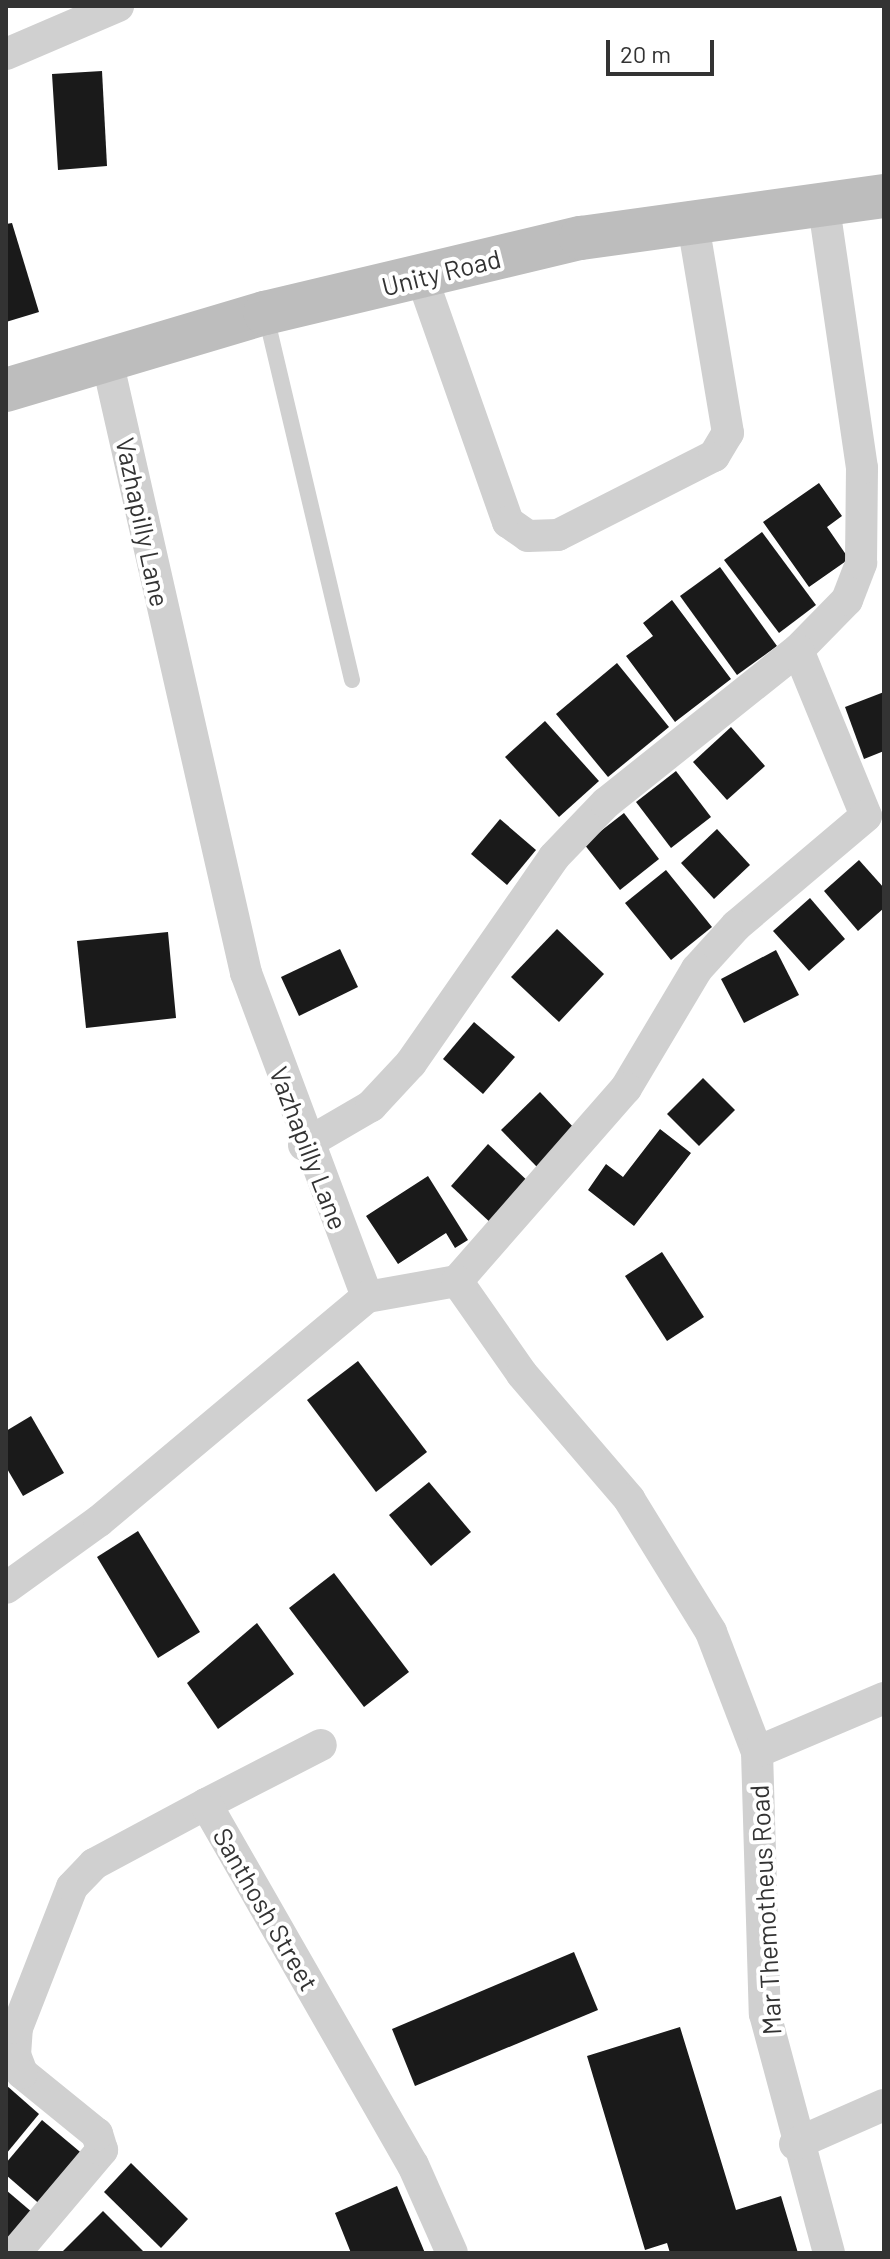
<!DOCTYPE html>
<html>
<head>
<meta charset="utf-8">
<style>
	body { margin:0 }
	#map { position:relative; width:890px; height:2259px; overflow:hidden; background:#fff; font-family:Barlow,sans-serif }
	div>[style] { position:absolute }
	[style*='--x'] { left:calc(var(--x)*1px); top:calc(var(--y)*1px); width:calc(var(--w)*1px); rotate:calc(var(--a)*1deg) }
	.building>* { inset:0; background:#1a1a1a }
	.lane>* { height:16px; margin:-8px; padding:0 8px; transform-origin:8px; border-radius:8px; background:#d0d0d0 }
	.street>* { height:32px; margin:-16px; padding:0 16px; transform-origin:16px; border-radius:16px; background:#d0d0d0 }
	.secondary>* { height:44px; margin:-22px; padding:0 22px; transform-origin:22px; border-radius:22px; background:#bdbdbd }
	span { translate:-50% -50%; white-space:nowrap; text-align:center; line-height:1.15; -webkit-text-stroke:8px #fff; paint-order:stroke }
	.street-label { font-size:26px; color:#333 }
	.frame { position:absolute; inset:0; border:8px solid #333; pointer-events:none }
	.scale { position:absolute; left:606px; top:40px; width:108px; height:36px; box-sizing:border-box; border:4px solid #333; border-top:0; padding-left:10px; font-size:24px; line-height:28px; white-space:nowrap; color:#333; -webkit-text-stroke:6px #fff; paint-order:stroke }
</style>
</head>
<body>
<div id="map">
	<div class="building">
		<i style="clip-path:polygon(102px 71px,107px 166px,58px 170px,52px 74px)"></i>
		<i style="clip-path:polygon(12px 223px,39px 312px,6px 322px,6px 224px)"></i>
		<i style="clip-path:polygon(819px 483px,842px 516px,827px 527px,849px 559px,809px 587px,763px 522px)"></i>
		<i style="clip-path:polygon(762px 532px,816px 605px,779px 633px,724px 560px)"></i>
		<i style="clip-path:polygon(720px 567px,777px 646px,737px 675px,680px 596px)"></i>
		<i style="clip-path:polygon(672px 600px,731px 679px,675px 722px,626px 656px,653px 636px,643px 623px)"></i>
		<i style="clip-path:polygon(617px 663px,669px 727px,608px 777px,556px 714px)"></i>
		<i style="clip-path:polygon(884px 692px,884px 751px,864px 759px,845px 707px)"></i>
		<i style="clip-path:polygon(545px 721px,599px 781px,559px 817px,505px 757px)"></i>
		<i style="clip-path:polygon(731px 727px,765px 766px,727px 800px,693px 762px)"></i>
		<i style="clip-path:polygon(676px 771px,711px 817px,671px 848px,636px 802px)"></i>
		<i style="clip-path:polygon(624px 813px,659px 859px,620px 890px,584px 844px)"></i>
		<i style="clip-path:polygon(500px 819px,536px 850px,507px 885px,471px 854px)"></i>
		<i style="clip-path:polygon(717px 829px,750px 865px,714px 899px,681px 863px)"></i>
		<i style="clip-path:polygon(859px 860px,884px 888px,884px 908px,858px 931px,824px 891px)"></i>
		<i style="clip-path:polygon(666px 870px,712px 927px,671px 960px,625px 903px)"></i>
		<i style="clip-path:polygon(810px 898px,845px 939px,809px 971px,773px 931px)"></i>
		<i style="clip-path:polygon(557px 929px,604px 974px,559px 1022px,511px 977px)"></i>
		<i style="clip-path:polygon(168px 932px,176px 1018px,86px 1028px,77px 941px)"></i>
		<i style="clip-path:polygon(340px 949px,358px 987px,299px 1016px,281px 977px)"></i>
		<i style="clip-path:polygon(776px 950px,799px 995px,744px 1023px,721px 979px)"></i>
		<i style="clip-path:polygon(474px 1022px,515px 1057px,483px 1094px,443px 1059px)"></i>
		<i style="clip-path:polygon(703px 1078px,735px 1110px,699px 1146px,667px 1114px)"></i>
		<i style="clip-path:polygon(540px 1092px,576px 1130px,537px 1167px,501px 1130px)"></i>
		<i style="clip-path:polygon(660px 1129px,691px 1153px,634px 1226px,588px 1190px,606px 1164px,623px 1177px)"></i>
		<i style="clip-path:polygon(488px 1144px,531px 1184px,493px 1225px,451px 1186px)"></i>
		<i style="clip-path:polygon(428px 1176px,468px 1240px,455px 1248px,446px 1233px,398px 1264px,366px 1216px)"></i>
		<i style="clip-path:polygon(662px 1252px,704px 1317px,667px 1341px,625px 1276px)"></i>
		<i style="clip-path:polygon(358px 1361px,427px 1452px,376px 1492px,307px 1400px)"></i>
		<i style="clip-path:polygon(31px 1416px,64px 1473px,23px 1496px,6px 1467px,6px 1431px)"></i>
		<i style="clip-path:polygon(429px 1482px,471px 1532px,431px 1566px,389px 1515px)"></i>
		<i style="clip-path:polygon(138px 1531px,200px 1632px,158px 1658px,97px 1557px)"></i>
		<i style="clip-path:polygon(334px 1573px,409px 1672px,364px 1707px,289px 1608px)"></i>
		<i style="clip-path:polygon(257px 1623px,294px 1674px,218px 1729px,187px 1683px)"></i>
		<i style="clip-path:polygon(574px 1952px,598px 2010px,415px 2086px,392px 2029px)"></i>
		<i style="clip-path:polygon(680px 2027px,736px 2210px,781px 2196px,798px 2253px,670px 2253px,667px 2243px,645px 2250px,587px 2056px)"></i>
		<i style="clip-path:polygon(6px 2085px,39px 2114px,6px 2154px)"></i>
		<i style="clip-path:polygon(42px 2120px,85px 2156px,43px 2207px,6px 2175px,6px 2163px)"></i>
		<i style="clip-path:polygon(131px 2163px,188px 2219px,161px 2248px,104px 2192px)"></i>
		<i style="clip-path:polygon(397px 2186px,425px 2253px,351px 2253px,335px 2213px)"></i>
		<i style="clip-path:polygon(6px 2190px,33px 2213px,6px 2244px)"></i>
		<i style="clip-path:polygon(103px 2211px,145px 2253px,61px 2253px)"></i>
	</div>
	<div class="lane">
		<i style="--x:266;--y:316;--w:374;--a:76.7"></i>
	</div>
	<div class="street">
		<i style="--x:6;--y:54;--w:122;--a:-23.2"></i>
		<i style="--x:422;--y:278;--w:259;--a:70.6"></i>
		<i style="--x:508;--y:522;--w:24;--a:35"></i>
		<i style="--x:528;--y:536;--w:30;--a:-2"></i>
		<i style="--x:558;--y:535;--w:175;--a:-26.9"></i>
		<i style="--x:714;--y:456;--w:27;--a:-59"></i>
		<i style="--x:728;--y:433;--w:219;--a:-99.5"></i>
		<i style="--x:107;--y:360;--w:629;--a:77.22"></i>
		<i style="--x:246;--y:973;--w:346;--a:69.5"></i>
		<i style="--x:798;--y:650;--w:70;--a:-45.6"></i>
		<i style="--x:847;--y:600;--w:40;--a:-69"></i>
		<i style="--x:861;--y:563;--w:95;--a:-89.4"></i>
		<i style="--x:862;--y:468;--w:271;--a:-98.3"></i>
		<i style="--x:304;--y:1145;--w:78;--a:-30.2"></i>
		<i style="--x:371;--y:1106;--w:59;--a:-47.1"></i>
		<i style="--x:411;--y:1063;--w:251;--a:-55.2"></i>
		<i style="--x:554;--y:857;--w:75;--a:-46.1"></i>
		<i style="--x:606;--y:803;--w:246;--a:-38.6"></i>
		<i style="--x:798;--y:650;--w:179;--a:67.7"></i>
		<i style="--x:866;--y:816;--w:170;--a:139.8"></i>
		<i style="--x:736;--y:926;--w:58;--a:132.2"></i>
		<i style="--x:697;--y:969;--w:139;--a:120.8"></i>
		<i style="--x:626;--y:1088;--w:257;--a:131.2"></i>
		<i style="--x:367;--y:1297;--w:91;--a:-10.1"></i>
		<i style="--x:457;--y:1281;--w:113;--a:55"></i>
		<i style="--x:522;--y:1374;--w:165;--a:49.4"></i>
		<i style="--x:629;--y:1499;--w:156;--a:58.3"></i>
		<i style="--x:711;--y:1632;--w:129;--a:69"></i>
		<i style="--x:757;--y:1752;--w:262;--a:88.3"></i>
		<i style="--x:765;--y:2014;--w:247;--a:75"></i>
		<i style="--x:6;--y:1588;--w:115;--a:-35.8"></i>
		<i style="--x:99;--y:1521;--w:349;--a:-39.9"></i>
		<i style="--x:757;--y:1752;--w:138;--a:-23"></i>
		<i style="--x:206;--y:1804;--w:129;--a:-27.2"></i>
		<i style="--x:795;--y:2144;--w:97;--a:-23.7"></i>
		<i style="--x:15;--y:2253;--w:135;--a:-49.8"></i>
		<i style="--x:102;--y:2150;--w:17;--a:-107"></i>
		<i style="--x:97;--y:2134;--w:97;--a:-140.9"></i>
		<i style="--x:22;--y:2073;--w:19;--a:-111"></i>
		<i style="--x:15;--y:2055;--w:27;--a:-86"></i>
		<i style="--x:17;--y:2028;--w:151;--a:-68.7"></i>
		<i style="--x:72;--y:1887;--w:32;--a:-46"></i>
		<i style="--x:94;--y:1864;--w:127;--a:-28.2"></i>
		<i style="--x:206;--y:1804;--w:416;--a:60.2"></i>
		<i style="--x:413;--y:2165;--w:96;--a:66.1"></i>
	</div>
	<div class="secondary">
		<i style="--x:6;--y:390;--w:270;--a:-16.6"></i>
		<i style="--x:265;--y:313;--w:325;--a:-13.4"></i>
		<i style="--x:581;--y:238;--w:306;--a:-7.9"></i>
	</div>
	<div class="street-label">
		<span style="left:441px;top:272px;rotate:-14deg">Unity Road</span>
		<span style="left:143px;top:522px;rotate:78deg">Vazhapilly Lane</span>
		<span style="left:309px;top:1148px;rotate:69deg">Vazhapilly Lane</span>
		<span style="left:266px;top:1909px;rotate:60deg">Santhosh Street</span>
		<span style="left:765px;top:1910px;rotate:-93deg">Mar Themotheus Road</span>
	</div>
	<div class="frame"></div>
	<div class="scale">20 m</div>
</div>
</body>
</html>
